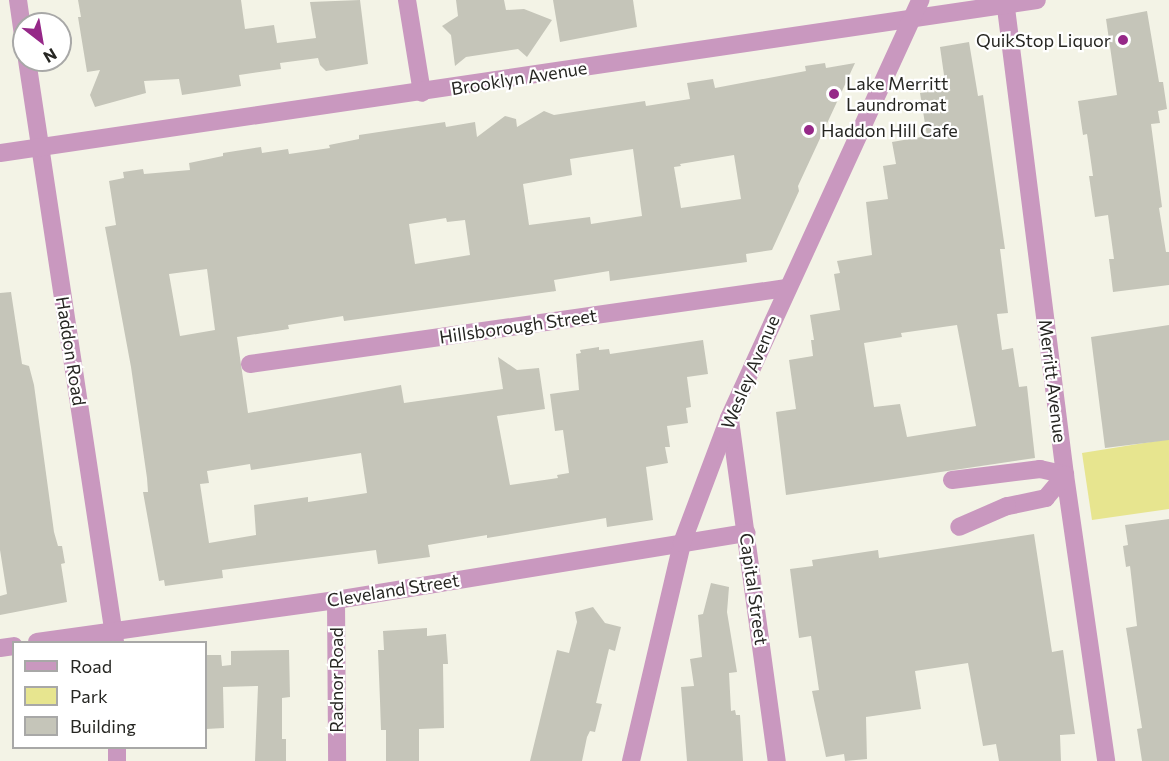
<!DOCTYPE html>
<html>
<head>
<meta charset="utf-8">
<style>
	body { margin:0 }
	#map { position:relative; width:1169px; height:761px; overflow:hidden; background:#f3f3e6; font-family:Commissioner,sans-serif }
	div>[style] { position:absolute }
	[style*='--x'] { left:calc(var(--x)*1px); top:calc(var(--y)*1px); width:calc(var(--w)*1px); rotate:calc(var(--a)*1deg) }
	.green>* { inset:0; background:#e7e58f }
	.building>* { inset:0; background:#c5c5b9 }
	.minor>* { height:18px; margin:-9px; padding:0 9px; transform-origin:9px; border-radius:9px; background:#c998bf }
	.dots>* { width:16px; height:16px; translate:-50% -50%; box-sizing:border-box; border:3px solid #fff; border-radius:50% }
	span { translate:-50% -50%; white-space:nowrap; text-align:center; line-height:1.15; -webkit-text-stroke:4.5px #fff; paint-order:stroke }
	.poi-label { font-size:18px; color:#262622 }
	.right { translate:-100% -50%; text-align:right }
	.left { translate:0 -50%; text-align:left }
	.street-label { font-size:18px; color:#262622 }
	.legend { position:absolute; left:12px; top:641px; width:195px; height:108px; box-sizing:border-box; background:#fff; border:2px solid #a8a8a7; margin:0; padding:8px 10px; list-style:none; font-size:18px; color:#262622 }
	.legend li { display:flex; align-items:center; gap:12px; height:30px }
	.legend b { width:30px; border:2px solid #a8a8a7 }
	.north { position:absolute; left:12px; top:12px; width:60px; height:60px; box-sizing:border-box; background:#fff; border:2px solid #a8a8a7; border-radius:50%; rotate:149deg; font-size:16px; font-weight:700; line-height:24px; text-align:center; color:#262622 }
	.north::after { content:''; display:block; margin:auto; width:21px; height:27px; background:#962888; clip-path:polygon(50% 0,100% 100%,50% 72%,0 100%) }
</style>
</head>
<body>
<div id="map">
	<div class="green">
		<i style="clip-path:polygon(1169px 439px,1169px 509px,1092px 520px,1082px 453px)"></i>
	</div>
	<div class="building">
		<i style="clip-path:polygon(78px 0,241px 0,245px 29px,274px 25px,277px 43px,316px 38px,310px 2px,360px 0,368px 64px,326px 71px,320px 65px,318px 58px,280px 63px,281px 69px,239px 75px,241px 86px,182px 95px,179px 79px,144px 81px,146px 93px,95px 107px,90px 95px,100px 70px,87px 72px,78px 17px,81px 17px)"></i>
		<i style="clip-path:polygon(456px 0,504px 0,506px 10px,524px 9px,552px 20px,527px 57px,518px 49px,466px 57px,455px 66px,451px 35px,442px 26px,458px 16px)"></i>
		<i style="clip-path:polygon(553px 0,633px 0,637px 27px,560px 42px)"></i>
		<i style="clip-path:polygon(1147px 11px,1159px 82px,1163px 82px,1167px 109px,1158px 111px,1160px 123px,1151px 124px,1162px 207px,1159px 208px,1166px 252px,1169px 252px,1169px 285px,1113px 292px,1109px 259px,1114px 259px,1108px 215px,1095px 217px,1089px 176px,1093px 176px,1087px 134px,1083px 135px,1078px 101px,1117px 95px,1106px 19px)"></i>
		<i style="clip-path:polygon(evenodd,969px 42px,978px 96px,983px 95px,1005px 249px,1000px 249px,1008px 313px,997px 314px,1002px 350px,1013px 348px,1019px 387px,1027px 386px,1035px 458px,786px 495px,776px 412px,796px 409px,789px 360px,813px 356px,811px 340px,814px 340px,810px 315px,840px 310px,834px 274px,840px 273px,837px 261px,872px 255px,866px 202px,888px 199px,883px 166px,896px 164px,892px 142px,927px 136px,920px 93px,942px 89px,941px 83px,945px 82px,940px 47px,969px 42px,957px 325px,976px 426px,907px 437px,900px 404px,874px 407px,864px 343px,902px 337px,901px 333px,957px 325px)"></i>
		<i style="clip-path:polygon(evenodd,825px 63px,826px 68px,855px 63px,798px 186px,799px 191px,772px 250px,746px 254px,747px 262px,610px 281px,609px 271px,554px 280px,556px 291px,344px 321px,343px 316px,288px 325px,289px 329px,237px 337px,248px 413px,401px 385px,404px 403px,503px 389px,498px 357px,517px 370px,539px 368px,545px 409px,497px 416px,510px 485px,558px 478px,557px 475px,569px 473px,563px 430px,555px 431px,550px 394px,579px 390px,576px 354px,581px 353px,580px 350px,599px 347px,599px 350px,609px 349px,610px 354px,703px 340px,708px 374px,687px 377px,691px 407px,686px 408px,688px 423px,667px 426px,670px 447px,665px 447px,668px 463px,646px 467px,653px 520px,607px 527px,606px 518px,487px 538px,487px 535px,428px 545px,430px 557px,378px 564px,376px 550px,222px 570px,223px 578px,165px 586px,164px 580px,159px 581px,143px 492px,148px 492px,147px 478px,131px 367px,105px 227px,116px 225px,109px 181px,124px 178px,123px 172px,143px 169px,144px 174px,190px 170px,189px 163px,223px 156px,223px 153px,261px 147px,262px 153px,288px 149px,289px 154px,330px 148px,329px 145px,359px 139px,359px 135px,445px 122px,446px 127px,475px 122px,477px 137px,505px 116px,516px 119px,517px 127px,544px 111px,554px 115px,645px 101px,646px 106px,690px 99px,687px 83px,713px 79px,715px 88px,806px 71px,805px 66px,825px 63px,633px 149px,642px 216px,591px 224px,590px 217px,529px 225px,523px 184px,572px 175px,570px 159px,633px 149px,825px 63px,734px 155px,741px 199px,681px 208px,674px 167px,681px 166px,680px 164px,734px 155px,825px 63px,446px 218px,447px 222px,465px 220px,470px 255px,415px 264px,409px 224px,446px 218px,825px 63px,207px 269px,215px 330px,180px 336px,169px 274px,207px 269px,825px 63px,361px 453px,367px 493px,308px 502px,308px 497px,254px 505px,256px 535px,209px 543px,200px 484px,209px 483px,207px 471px,250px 464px,251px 470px,361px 453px)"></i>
		<i style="clip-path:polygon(11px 292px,22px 364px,29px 366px,34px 385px,54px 532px,58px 546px,62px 546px,65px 563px,61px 564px,67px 602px,0 615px,0 596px,7px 594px,0 550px,0 293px)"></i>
		<i style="clip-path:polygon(1169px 325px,1169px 440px,1105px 448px,1091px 337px)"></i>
		<i style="clip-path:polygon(1169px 519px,1169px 761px,1142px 761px,1137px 729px,1142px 728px,1126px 628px,1137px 626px,1130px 566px,1126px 567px,1123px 546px,1128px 545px,1125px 525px)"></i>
		<i style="clip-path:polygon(1034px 534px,1052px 652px,1063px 650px,1075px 734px,1060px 735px,1061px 761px,999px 761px,996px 744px,983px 746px,968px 663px,915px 671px,921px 709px,866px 717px,867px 759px,845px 761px,844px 754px,826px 757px,812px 691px,819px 690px,811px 636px,799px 638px,790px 569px,813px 566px,812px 560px,878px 550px,879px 558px)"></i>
		<i style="clip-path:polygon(711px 583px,729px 587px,727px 612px,737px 672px,729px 673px,731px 711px,735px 710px,736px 715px,740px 715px,743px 761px,687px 761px,681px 687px,694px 686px,690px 659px,702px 657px,698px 615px,703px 614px)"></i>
		<i style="clip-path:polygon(593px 607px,605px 623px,621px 627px,615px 651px,609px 649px,596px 703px,602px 704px,595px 732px,590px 731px,587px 737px,582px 761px,530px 761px,557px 650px,569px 653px,577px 622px,575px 612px)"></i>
		<i style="clip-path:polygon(427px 628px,427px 636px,446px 634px,448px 664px,443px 664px,444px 728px,419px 729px,419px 761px,386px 761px,386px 730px,381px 730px,380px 701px,378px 650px,384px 650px,383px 631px)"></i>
		<i style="clip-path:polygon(289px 650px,290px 697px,282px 698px,282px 739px,286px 739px,286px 761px,255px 761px,258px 686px,223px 687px,224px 728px,206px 729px,206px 655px,221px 655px,222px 666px,231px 665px,231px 651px)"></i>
	</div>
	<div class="minor">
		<i style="--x:18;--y:0;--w:42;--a:81.9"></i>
		<i style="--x:407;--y:0;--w:94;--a:80.8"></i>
		<i style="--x:1005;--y:0;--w:479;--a:82.8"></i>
		<i style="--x:1065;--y:475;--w:289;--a:81.8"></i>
		<i style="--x:27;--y:60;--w:589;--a:81.4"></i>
		<i style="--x:0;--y:153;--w:1048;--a:-8.39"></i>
		<i style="--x:250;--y:364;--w:542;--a:-8.06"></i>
		<i style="--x:730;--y:420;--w:344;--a:82.2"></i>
		<i style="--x:952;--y:480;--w:89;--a:-7.1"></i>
		<i style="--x:1040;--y:469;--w:26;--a:13"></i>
		<i style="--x:1065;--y:475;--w:30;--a:130"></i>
		<i style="--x:1046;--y:498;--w:40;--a:168"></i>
		<i style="--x:1007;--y:506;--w:52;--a:156.4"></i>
		<i style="--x:336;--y:600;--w:161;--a:89.6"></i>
		<i style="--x:37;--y:642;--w:302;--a:-8"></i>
		<i style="--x:336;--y:600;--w:416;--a:-9.3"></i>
		<i style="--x:0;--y:648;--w:14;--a:-8"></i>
		<i style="--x:117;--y:748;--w:13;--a:90"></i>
		<i style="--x:631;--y:761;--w:224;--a:-76.8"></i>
		<i style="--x:682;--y:543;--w:134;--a:-69.4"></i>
		<i style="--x:729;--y:418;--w:460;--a:-65.4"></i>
	</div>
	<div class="dots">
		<i style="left:1123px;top:40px;background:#962888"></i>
		<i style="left:834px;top:94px;background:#962888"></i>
		<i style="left:809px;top:130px;background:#962888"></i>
	</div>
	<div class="poi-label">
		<span class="right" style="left:1111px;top:40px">QuikStop Liquor</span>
		<span class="left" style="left:846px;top:94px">Lake Merritt<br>Laundromat</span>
		<span class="left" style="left:821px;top:130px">Haddon Hill Cafe</span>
	</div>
	<div class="street-label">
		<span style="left:519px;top:78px;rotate:-9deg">Brooklyn Avenue</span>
		<span style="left:518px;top:326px;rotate:-8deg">Hillsborough Street</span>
		<span style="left:71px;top:351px;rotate:81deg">Haddon Road</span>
		<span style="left:750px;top:372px;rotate:-67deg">Wesley Avenue</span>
		<span style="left:1053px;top:381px;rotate:83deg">Merritt Avenue</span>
		<span style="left:754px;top:589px;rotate:82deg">Capital Street</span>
		<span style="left:393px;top:590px;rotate:-9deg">Cleveland Street</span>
		<span style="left:336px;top:680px;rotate:-90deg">Radnor Road</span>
	</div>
	<ul class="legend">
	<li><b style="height:8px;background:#c998bf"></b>Road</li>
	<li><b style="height:16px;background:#e7e58f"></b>Park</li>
	<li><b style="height:16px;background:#c5c5b9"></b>Building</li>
	</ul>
	<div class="north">N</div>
</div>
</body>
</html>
